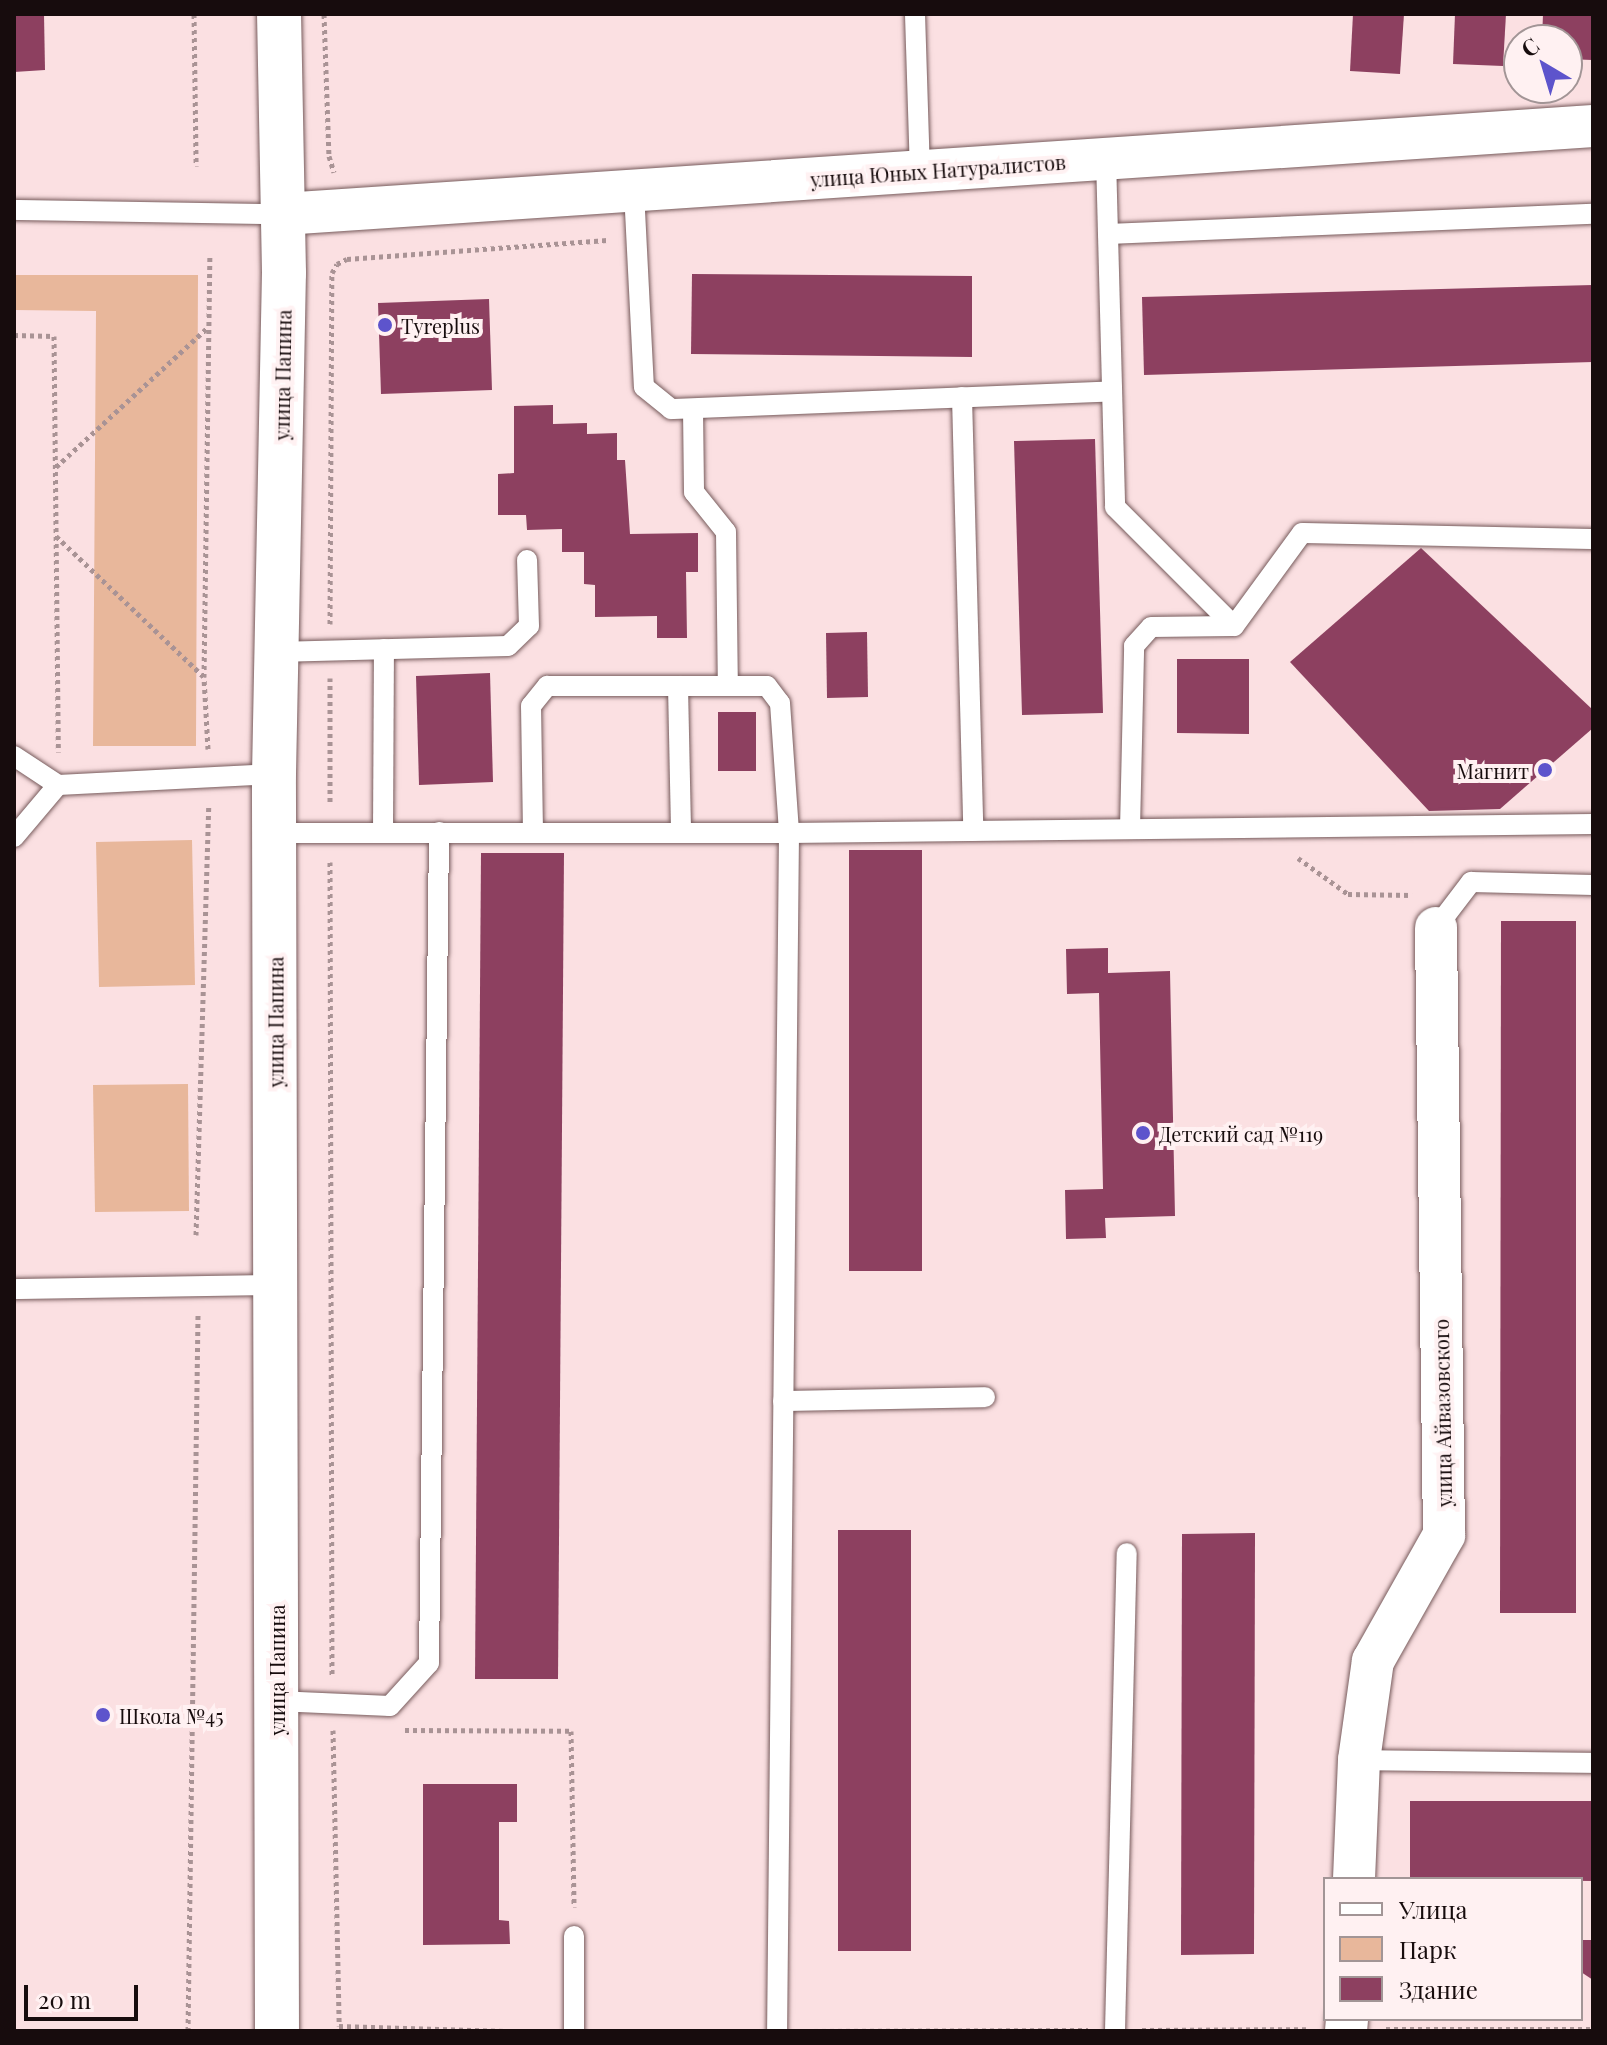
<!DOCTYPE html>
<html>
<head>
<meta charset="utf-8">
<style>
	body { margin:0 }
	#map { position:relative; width:1607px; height:2045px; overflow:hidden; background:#fbe0e2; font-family:"Playfair Display",serif }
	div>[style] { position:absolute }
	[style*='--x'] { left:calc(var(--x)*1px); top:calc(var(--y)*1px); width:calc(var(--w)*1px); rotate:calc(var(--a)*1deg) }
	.green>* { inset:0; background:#e8b79b }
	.building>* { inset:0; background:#8d4060 }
	.path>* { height:5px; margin-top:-2.5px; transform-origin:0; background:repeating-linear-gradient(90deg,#a99395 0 4px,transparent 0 8px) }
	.roads { filter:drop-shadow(0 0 2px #775b5c) drop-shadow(0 0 2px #775b5c) }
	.lane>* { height:20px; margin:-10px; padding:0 10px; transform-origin:10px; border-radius:10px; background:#fff }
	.street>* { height:42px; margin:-21px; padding:0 21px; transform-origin:21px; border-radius:21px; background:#fff }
	.secondary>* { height:44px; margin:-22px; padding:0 22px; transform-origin:22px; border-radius:22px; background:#fff }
	.dots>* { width:22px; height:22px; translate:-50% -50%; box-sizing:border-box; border:4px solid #fff1f2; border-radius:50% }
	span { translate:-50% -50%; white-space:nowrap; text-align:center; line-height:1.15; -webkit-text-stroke:8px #fff1f2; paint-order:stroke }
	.street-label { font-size:20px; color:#170c0d }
	.poi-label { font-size:20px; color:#170c0d }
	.left { translate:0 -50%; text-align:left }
	.right { translate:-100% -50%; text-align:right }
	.frame { position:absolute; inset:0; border:16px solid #170c0d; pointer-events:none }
	.legend { position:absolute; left:1323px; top:1877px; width:260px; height:144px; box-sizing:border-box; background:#fff1f2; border:2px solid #a29596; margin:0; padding:10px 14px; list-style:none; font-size:24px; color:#170c0d }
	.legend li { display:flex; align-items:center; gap:16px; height:40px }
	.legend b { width:40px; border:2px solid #a29596 }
	.north { position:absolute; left:1503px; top:24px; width:80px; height:80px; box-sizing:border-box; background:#fff1f2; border:2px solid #a29596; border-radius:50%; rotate:322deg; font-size:22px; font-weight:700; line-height:32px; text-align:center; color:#170c0d }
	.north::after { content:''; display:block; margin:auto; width:28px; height:36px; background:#5d54cc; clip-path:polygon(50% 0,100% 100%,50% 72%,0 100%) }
	.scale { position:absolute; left:24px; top:1985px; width:114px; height:36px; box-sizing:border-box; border:4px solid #170c0d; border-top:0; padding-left:10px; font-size:24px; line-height:28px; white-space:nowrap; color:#170c0d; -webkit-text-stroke:6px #fff1f2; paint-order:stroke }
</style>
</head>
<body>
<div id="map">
	<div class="green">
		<i style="clip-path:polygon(14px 275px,198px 275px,196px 746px,93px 746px,96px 311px,14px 310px)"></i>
		<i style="clip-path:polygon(192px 840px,195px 985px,99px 987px,96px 842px)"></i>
		<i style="clip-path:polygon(188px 1084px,189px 1211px,95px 1212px,93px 1085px)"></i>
	</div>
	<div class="building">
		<i style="clip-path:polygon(14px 14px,44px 14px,45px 70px,14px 72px)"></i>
		<i style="clip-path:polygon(1353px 14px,1404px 14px,1400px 74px,1350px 71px)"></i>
		<i style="clip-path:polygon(1455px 14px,1506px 14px,1503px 66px,1453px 64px)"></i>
		<i style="clip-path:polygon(1543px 14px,1593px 14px,1592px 60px,1567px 59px,1567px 40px,1542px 40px)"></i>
		<i style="clip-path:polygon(692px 274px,972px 276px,972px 357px,691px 354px)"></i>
		<i style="clip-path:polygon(1593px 285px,1593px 362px,1144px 375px,1142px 297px)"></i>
		<i style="clip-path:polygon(489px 299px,492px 390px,381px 394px,378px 303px)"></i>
		<i style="clip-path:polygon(553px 405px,553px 424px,587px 423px,587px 434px,617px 433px,617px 460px,625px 460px,630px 534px,698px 533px,698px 572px,686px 572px,687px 638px,657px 638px,657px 616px,595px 617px,595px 585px,584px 584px,584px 552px,562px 552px,562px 529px,527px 530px,526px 515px,498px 515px,498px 474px,514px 473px,514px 406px)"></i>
		<i style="clip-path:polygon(1095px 439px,1103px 713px,1022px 715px,1014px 441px)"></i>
		<i style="clip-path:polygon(1421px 548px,1593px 710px,1593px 728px,1500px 809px,1429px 811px,1290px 662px)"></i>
		<i style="clip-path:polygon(867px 632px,868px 697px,827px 698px,826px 633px)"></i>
		<i style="clip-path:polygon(1177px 659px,1249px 659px,1249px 734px,1177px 733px)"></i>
		<i style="clip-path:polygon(490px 673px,493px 782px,419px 785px,416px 676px)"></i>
		<i style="clip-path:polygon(718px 712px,756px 712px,756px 771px,718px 771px)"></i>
		<i style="clip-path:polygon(849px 850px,922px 850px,922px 1271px,849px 1271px)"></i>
		<i style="clip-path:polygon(481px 853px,564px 853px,558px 1679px,475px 1679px)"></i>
		<i style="clip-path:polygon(1501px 921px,1576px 921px,1576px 1613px,1500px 1613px)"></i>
		<i style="clip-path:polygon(1108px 948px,1108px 973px,1170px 971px,1175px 1216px,1105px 1218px,1106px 1238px,1066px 1239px,1065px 1190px,1103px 1189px,1099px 993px,1067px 994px,1066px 949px)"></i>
		<i style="clip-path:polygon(838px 1530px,911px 1530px,911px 1951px,838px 1951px)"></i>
		<i style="clip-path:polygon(1255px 1533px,1254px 1954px,1181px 1955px,1182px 1534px)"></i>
		<i style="clip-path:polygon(423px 1784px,517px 1784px,517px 1822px,499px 1822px,499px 1920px,509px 1921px,510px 1944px,423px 1945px)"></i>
		<i style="clip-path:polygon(1410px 1801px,1593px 1801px,1593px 1881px,1410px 1879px)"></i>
		<i style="clip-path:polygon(1581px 1940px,1593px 1940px,1593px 1980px,1581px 1972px)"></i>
	</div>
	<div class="path">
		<i style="--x:194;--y:14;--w:152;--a:89.2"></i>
		<i style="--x:324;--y:14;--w:142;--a:88"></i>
		<i style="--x:329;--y:156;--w:17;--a:73"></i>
		<i style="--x:14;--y:335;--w:40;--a:1.4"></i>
		<i style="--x:54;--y:336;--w:416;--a:89.4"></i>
		<i style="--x:56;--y:467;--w:207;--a:-42.6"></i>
		<i style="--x:56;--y:536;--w:204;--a:43.6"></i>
		<i style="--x:330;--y:624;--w:351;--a:-89.7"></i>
		<i style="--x:332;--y:273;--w:10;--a:-61"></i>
		<i style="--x:337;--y:264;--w:11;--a:-27"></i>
		<i style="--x:347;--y:259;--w:261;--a:-4.2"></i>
		<i style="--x:330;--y:678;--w:126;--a:90"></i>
		<i style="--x:208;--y:749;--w:72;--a:-93.2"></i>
		<i style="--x:204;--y:677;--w:423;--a:-89.2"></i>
		<i style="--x:1298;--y:858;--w:62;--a:35.8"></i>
		<i style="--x:1348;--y:894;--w:64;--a:0.9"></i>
		<i style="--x:330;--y:862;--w:814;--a:89.86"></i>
		<i style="--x:196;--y:1235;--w:428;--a:-88.3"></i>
		<i style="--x:333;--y:1730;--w:296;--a:88.8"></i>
		<i style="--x:339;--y:2026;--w:167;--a:1.7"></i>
		<i style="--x:405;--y:1730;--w:166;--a:0.3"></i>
		<i style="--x:571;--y:1731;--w:176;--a:89"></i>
		<i style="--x:1386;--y:2029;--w:207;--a:0"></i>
		<i style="--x:1142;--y:2030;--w:166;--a:-0.3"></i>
		<i style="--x:188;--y:2031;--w:716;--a:-89.2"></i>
		<i style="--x:806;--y:2031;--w:282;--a:-0.2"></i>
	</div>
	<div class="roads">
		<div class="lane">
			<i style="--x:915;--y:14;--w:157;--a:88.2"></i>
			<i style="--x:1106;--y:158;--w:349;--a:88.5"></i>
			<i style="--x:1115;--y:507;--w:168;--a:45"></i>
			<i style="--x:634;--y:191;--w:196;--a:87.1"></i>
			<i style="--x:644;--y:387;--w:35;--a:39"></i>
			<i style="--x:671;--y:409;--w:441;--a:-2.3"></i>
			<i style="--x:14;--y:210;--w:269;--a:0.9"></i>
			<i style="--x:1108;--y:234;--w:485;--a:-2.4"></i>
			<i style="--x:962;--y:397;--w:434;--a:88.5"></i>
			<i style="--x:693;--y:409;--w:83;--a:89.3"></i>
			<i style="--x:694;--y:492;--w:51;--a:51.3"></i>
			<i style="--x:726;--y:532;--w:153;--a:89.3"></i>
			<i style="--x:276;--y:652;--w:232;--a:-1.5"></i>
			<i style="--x:508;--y:646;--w:29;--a:-44"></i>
			<i style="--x:529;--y:626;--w:66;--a:-91.7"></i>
			<i style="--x:678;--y:686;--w:145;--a:88.8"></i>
			<i style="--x:14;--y:756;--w:53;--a:33.4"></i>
			<i style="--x:58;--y:785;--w:216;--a:-2.9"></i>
			<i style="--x:1130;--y:829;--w:183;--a:-88.7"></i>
			<i style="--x:1134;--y:646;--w:25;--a:-48"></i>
			<i style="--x:1151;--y:627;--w:83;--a:-0.7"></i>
			<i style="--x:1234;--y:626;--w:115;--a:-53.8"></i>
			<i style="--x:1302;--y:533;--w:291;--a:1.2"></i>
			<i style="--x:533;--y:832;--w:126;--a:-90.9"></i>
			<i style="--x:531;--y:706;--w:26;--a:-51"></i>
			<i style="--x:547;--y:686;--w:220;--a:0"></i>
			<i style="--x:767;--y:686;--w:21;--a:53"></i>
			<i style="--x:780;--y:703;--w:130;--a:86"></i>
			<i style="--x:789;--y:833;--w:1198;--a:90.57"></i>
			<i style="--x:275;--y:833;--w:514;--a:0"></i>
			<i style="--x:789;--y:833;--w:804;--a:-0.64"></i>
			<i style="--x:383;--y:833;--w:184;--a:-89.7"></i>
			<i style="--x:14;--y:837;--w:68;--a:-49.8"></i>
			<i style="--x:1436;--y:928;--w:58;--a:-52.7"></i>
			<i style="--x:1471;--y:882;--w:122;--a:1.4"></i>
			<i style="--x:14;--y:1289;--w:261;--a:-0.9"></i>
			<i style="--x:783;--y:1401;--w:202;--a:-1.1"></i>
			<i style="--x:276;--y:1701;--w:114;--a:2.5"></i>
			<i style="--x:390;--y:1706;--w:58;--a:-47.8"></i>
			<i style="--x:429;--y:1663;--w:831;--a:-89.31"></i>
			<i style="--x:1359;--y:1760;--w:234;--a:0.7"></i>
			<i style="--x:574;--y:2031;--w:95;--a:-90"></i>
			<i style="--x:1115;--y:2031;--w:478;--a:-88.6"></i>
		</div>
		<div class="street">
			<i style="--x:283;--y:214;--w:1313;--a:-3.84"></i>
			<i style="--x:1354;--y:1879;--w:119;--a:-87.6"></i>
			<i style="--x:1359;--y:1760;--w:100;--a:-82"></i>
			<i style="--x:1373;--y:1661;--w:145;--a:-60.6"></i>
			<i style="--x:1444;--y:1535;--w:607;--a:-90.76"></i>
			<i style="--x:1346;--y:2031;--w:12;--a:-85"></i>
		</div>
		<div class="secondary">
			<i style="--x:277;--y:2031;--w:1257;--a:-90.14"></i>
			<i style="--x:274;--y:774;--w:501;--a:-88.86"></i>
			<i style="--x:284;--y:273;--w:259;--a:-91.1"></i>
		</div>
	</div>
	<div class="dots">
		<i style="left:385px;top:325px;background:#5d54cc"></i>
		<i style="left:1545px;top:770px;background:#5d54cc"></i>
		<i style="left:1143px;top:1133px;background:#5d54cc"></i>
		<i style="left:103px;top:1715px;background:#5d54cc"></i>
	</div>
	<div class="street-label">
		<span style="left:938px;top:170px;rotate:-4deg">улица Юных Натуралистов</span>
		<span style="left:282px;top:375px;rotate:-89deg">улица Папина</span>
		<span style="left:275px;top:1022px;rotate:-90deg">улица Папина</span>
		<span style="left:1442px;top:1413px;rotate:-91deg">улица Айвазовского</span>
		<span style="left:276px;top:1670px;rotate:-90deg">улица Папина</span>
	</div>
	<div class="poi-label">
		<span class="left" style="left:401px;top:325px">Tyreplus</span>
		<span class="right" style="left:1529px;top:770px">Магнит</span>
		<span class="left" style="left:1159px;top:1133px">Детский сад №119</span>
		<span class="left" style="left:119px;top:1715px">Школа №45</span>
	</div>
	<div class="frame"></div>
	<ul class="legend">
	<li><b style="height:10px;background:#fff"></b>Улица</li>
	<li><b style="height:22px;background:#e8b79b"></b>Парк</li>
	<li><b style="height:22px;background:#8d4060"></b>Здание</li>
	</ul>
	<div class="north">С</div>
	<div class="scale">20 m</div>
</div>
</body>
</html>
